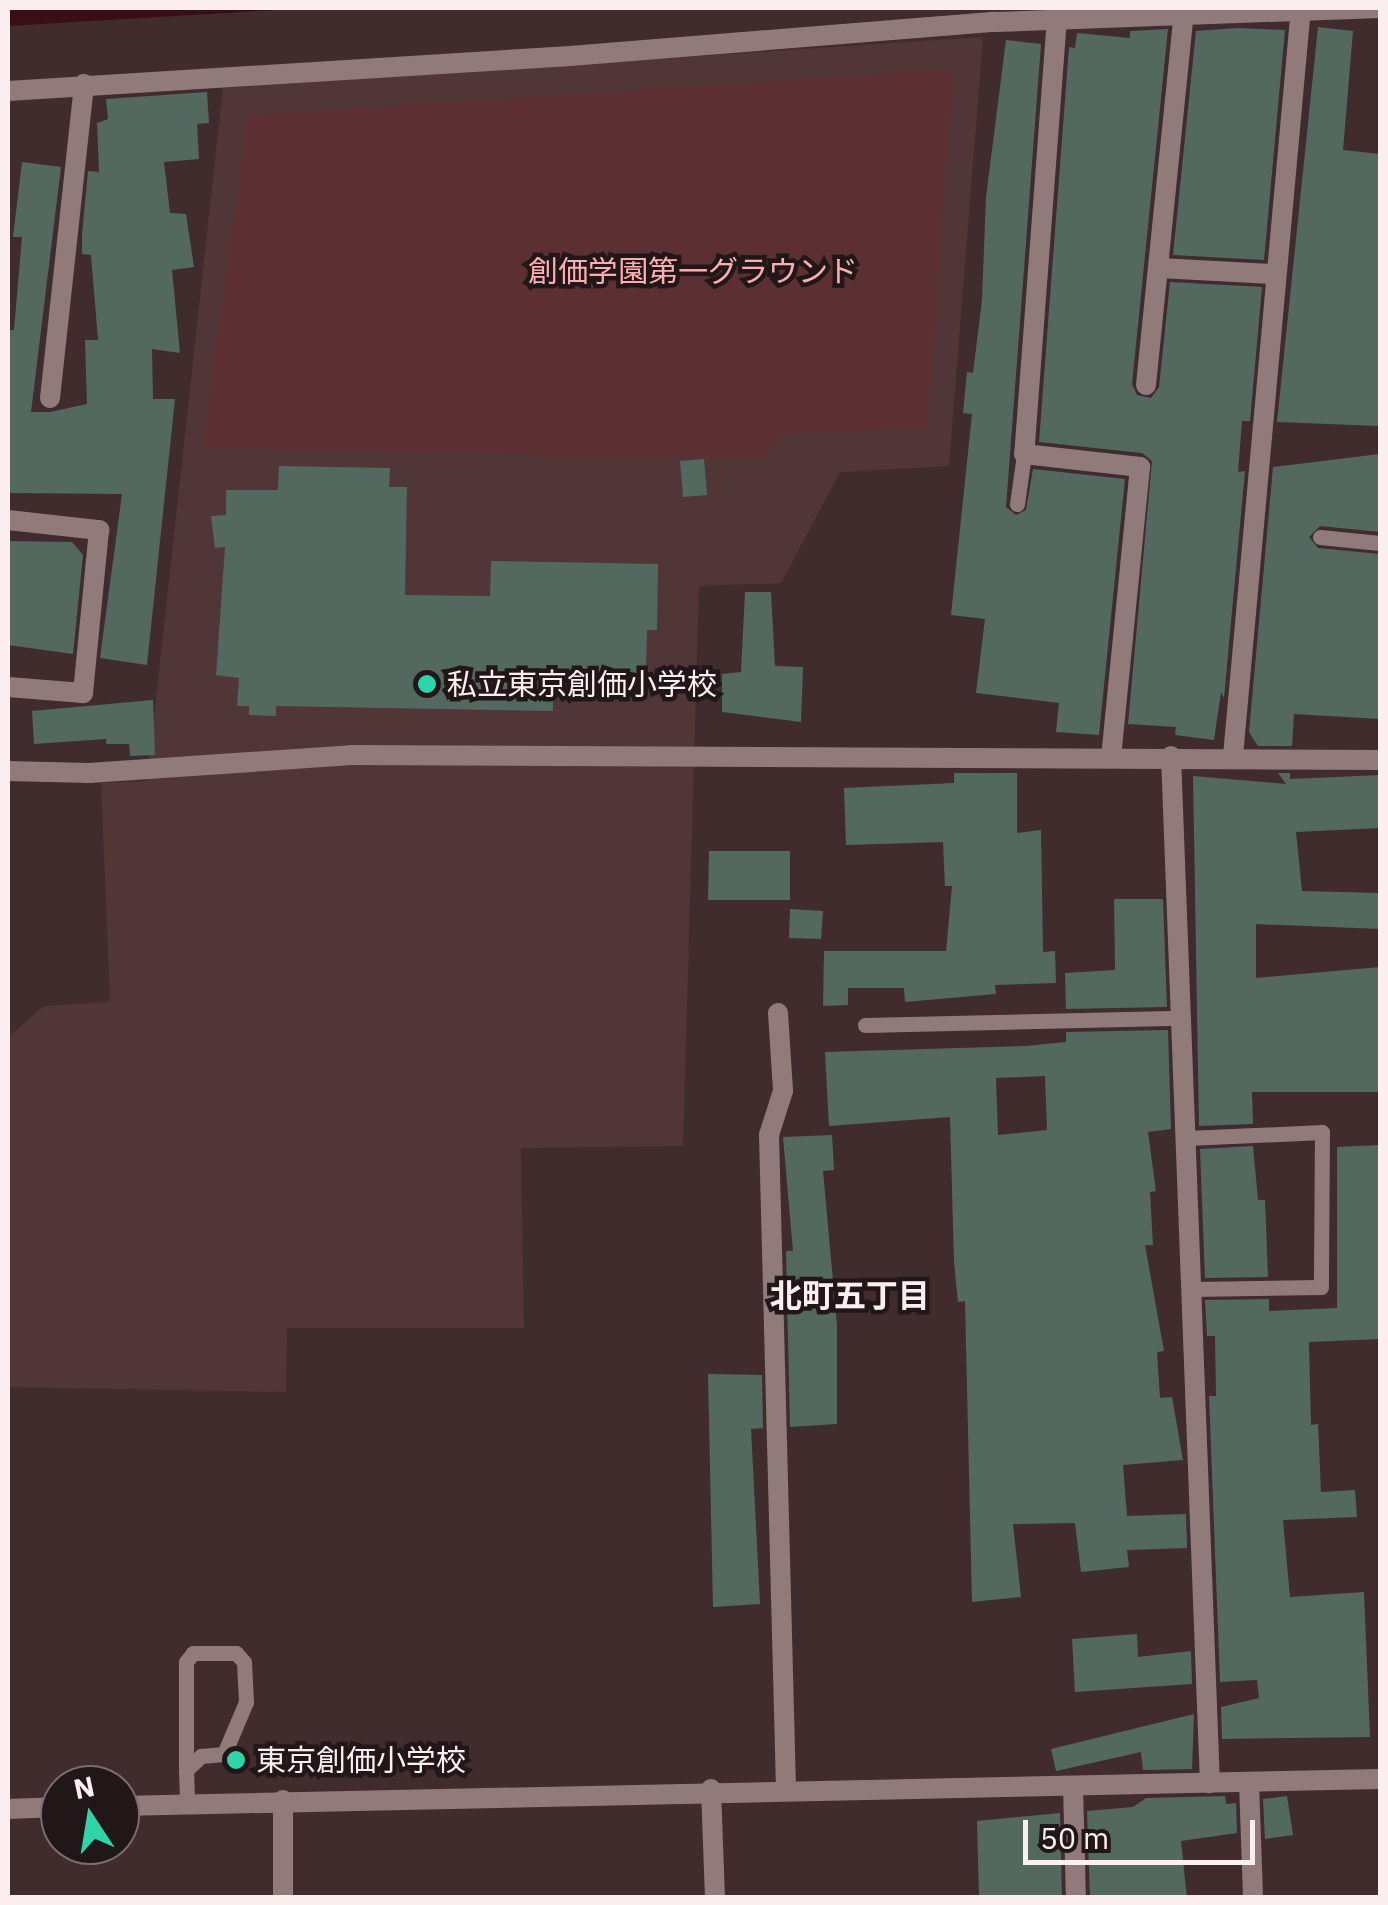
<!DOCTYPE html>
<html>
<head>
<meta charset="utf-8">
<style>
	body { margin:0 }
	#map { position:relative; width:1388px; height:1905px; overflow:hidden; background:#402c2d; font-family:"IBM Plex Sans","Noto Sans JP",sans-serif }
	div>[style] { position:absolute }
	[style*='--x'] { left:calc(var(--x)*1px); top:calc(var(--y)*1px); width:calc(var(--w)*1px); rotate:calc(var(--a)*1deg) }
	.built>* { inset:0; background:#513637 }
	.green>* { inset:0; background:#5c3033 }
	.water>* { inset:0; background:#380f14 }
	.building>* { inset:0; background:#536960 }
	.lane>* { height:15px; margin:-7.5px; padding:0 7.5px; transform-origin:7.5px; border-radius:7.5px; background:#917a7a }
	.street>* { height:20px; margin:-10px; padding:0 10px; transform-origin:10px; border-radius:10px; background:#917a7a }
	.dots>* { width:28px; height:28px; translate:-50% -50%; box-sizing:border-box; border:5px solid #211718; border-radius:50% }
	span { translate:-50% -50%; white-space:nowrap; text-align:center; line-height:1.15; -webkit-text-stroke:9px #211718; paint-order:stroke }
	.park-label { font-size:30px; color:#feadb1 }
	.poi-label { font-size:30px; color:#fdefef }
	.left { translate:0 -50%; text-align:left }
	.neighbourhood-label { font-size:32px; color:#fdefef; font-weight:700 }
	.frame { position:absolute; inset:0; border:10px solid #fdefef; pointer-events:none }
	.north { position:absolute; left:40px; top:1765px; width:100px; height:100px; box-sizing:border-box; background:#211718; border:2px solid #796d6e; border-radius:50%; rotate:348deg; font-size:28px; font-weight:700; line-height:40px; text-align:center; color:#fdefef }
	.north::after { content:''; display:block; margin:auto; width:35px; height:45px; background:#30d4a9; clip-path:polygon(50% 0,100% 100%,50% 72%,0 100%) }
	.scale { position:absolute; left:1023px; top:1820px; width:232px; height:45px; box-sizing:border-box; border:5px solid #fdefef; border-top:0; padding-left:12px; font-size:30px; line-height:35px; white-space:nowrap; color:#fdefef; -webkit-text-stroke:8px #211718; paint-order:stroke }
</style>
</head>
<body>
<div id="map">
	<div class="built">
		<i style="clip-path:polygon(983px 37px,949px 466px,840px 472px,781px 583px,699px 586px,683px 1146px,521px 1148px,524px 1328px,287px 1328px,286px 1392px,9px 1387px,8px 1037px,44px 1006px,110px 1002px,101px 783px,147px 781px,223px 88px)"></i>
	</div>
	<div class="green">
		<i style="clip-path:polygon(953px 69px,927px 428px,783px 434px,765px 459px,202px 448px,248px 115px)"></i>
	</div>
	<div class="water">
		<i style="clip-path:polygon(8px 8px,310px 8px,8px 26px)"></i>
	</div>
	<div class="building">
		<i style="clip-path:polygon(1318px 27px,1353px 31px,1343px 150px,1380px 154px,1380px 426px,1277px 422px)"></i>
		<i style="clip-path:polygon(1238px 28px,1285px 30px,1264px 260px,1173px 255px,1196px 31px)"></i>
		<i style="clip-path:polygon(1168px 29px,1132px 384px,1137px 395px,1151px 398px,1159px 387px,1170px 282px,1262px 287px,1250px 421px,1242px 421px,1238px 472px,1245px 471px,1224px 698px,1221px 692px,1214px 740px,1175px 735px,1176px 727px,1128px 724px,1152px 461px,1142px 453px,1039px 442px,1069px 47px,1075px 48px,1077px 33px,1130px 38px,1130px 31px)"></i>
		<i style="clip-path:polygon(1006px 40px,1041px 44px,1006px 507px,1016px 515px,1026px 510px,1033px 469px,1125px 479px,1099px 735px,1056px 732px,1059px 703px,976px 693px,985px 619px,951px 615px,972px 414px,963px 413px,967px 372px,973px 373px,982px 300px,986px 197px)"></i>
		<i style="clip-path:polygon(207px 92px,209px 123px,197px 124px,199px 159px,164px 162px,170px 213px,186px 214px,194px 267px,172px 270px,180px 353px,152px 349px,153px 399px,175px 399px,147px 665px,100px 658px,122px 494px,8px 493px,8px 330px,14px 330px,22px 237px,13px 237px,22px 162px,61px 167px,31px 412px,50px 412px,87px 404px,85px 340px,98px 340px,91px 255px,82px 254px,82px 234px,88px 171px,99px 172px,97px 123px,108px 119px,106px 99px)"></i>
		<i style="clip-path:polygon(1380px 454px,1380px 532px,1320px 526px,1309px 537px,1318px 548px,1380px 554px,1380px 719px,1294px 714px,1292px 746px,1258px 746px,1249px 732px,1273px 467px)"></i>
		<i style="clip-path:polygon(704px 459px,707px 495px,683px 497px,680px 461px)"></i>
		<i style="clip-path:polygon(279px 466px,390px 468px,389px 487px,407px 487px,405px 595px,490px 596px,491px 561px,658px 564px,657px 630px,647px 630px,646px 677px,553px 675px,553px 711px,276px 706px,276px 716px,249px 715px,249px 706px,237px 706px,239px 678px,216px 675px,225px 547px,215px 548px,211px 516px,226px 515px,226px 490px,278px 490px)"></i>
		<i style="clip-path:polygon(8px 541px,72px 542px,83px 555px,73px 654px,8px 645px)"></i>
		<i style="clip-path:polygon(745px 592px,771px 592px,775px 666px,803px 667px,801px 722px,722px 712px,722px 674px,741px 672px)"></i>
		<i style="clip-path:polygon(153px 700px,155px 755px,130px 756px,129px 744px,106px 744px,106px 739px,34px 744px,32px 711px)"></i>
		<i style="clip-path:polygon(954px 773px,1017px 773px,1017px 833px,1041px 830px,1043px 952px,1055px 951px,1056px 983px,995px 985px,996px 994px,905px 1002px,904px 988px,848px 988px,848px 1005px,823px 1006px,824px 951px,946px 951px,952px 886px,945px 886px,943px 842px,846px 845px,844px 788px,954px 783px)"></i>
		<i style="clip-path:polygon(1278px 773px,1290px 773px,1290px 779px,1380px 775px,1380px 828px,1296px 832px,1302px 891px,1380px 893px,1380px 929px,1256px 924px,1256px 978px,1380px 967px,1380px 1092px,1252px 1092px,1253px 1124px,1199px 1126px,1193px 776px,1286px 784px)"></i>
		<i style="clip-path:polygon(709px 851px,790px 851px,790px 900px,708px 900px)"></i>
		<i style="clip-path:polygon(1114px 899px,1163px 899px,1167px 1007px,1066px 1009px,1065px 973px,1115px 970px)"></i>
		<i style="clip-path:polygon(790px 909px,823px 911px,821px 939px,789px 938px)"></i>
		<i style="clip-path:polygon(evenodd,1168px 1030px,1171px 1129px,1148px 1132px,1156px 1191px,1150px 1192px,1153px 1245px,1145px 1245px,1164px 1351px,1157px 1352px,1160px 1398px,1172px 1397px,1183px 1460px,1123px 1465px,1127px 1516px,1186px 1514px,1187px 1548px,1127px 1550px,1129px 1567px,1081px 1572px,1075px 1523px,1013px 1524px,1021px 1597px,972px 1602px,965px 1301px,958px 1302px,954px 1262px,950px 1117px,829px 1126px,825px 1052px,1026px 1046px,1066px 1042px,1066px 1032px,1168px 1030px,1045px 1076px,1047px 1130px,998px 1135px,996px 1078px,1045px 1076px)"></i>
		<i style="clip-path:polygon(832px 1135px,834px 1170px,823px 1171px,837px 1325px,837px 1424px,790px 1427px,786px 1251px,793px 1251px,783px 1137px)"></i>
		<i style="clip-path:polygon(1380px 1145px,1380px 1339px,1309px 1342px,1311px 1425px,1318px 1424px,1321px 1492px,1355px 1490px,1357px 1517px,1283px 1520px,1290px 1597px,1364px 1592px,1370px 1737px,1222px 1739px,1221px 1707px,1259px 1698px,1257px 1680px,1220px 1682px,1209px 1396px,1216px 1396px,1215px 1336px,1207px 1336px,1205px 1300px,1269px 1299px,1269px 1311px,1337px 1308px,1337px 1147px)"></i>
		<i style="clip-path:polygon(1253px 1146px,1258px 1200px,1265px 1200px,1268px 1277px,1205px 1278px,1200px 1149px)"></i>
		<i style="clip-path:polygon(708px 1374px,762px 1375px,763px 1428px,751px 1429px,760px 1604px,713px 1607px)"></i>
		<i style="clip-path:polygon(1137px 1634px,1138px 1657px,1191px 1651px,1192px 1684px,1075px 1692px,1072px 1639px)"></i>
		<i style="clip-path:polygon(1194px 1714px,1192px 1769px,1143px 1770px,1141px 1752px,1056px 1771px,1051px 1749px)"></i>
		<i style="clip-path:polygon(1225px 1796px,1226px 1804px,1236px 1803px,1237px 1833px,1181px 1841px,1187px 1898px,1090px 1898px,1087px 1811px,1133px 1807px,1146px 1798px)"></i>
		<i style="clip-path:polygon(1287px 1796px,1293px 1835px,1265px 1839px,1263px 1799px)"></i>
		<i style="clip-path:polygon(1060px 1813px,1062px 1898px,979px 1898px,977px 1821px)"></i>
	</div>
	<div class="lane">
		<i style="--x:1017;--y:504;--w:50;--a:-82"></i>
		<i style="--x:1320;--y:537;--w:60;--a:5.7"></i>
		<i style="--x:865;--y:1025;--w:316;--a:-1.3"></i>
		<i style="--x:1187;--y:1138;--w:135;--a:-2.5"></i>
		<i style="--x:1322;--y:1132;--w:155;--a:90.4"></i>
		<i style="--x:1321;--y:1287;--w:128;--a:179.1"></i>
		<i style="--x:186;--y:1770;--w:21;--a:-43"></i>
		<i style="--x:201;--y:1756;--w:23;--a:-5"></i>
		<i style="--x:224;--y:1754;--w:56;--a:-67.1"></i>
		<i style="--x:246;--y:1702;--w:40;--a:-92.9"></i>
		<i style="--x:244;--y:1662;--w:12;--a:-132"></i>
		<i style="--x:236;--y:1653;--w:43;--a:180"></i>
		<i style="--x:193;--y:1653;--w:11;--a:128"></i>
		<i style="--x:186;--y:1662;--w:108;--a:90"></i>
		<i style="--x:186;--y:1770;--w:34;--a:88"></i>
	</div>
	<div class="street">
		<i style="--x:1057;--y:18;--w:437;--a:94.3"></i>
		<i style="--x:1024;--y:454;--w:117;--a:6.4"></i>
		<i style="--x:1140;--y:467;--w:290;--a:95.7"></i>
		<i style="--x:8;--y:91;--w:563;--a:-3.56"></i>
		<i style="--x:570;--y:56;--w:426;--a:-4.6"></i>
		<i style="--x:995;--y:22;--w:385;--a:-2.1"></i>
		<i style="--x:1159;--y:268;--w:115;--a:3"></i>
		<i style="--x:1146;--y:385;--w:374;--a:-84.2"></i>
		<i style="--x:50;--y:398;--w:316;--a:-83.8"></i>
		<i style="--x:8;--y:520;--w:92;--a:6.3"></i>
		<i style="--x:99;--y:530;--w:164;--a:95.6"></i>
		<i style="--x:83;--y:693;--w:75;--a:-175.4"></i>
		<i style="--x:1171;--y:756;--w:1028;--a:87.83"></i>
		<i style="--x:1233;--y:756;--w:751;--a:-84.81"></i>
		<i style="--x:8;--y:771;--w:81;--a:1.4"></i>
		<i style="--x:89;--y:773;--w:263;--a:-3.9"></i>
		<i style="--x:351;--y:755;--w:1029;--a:0.28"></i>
		<i style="--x:778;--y:1013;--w:78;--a:86.3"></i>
		<i style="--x:783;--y:1091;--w:46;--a:107.7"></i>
		<i style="--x:769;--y:1135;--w:653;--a:88.51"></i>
		<i style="--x:1249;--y:1782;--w:116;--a:88"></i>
		<i style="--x:1073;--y:1786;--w:112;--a:88.5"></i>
		<i style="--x:711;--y:1789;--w:109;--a:87.9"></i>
		<i style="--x:120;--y:1806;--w:1260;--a:-1.23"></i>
		<i style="--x:8;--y:1809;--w:52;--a:-2.2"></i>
		<i style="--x:283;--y:1898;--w:98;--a:-90"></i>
	</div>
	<div class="dots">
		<i style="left:427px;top:684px;background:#30d4a9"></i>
		<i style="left:236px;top:1760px;background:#30d4a9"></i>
	</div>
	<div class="park-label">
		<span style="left:693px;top:271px">創価学園第一グラウンド</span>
	</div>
	<div class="poi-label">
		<span class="left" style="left:447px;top:684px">私立東京創価小学校</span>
		<span class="left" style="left:256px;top:1760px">東京創価小学校</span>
	</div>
	<div class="neighbourhood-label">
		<span style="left:850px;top:1295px">北町五丁目</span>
	</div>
	<div class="frame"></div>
	<div class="north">N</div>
	<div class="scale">50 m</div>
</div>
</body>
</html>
